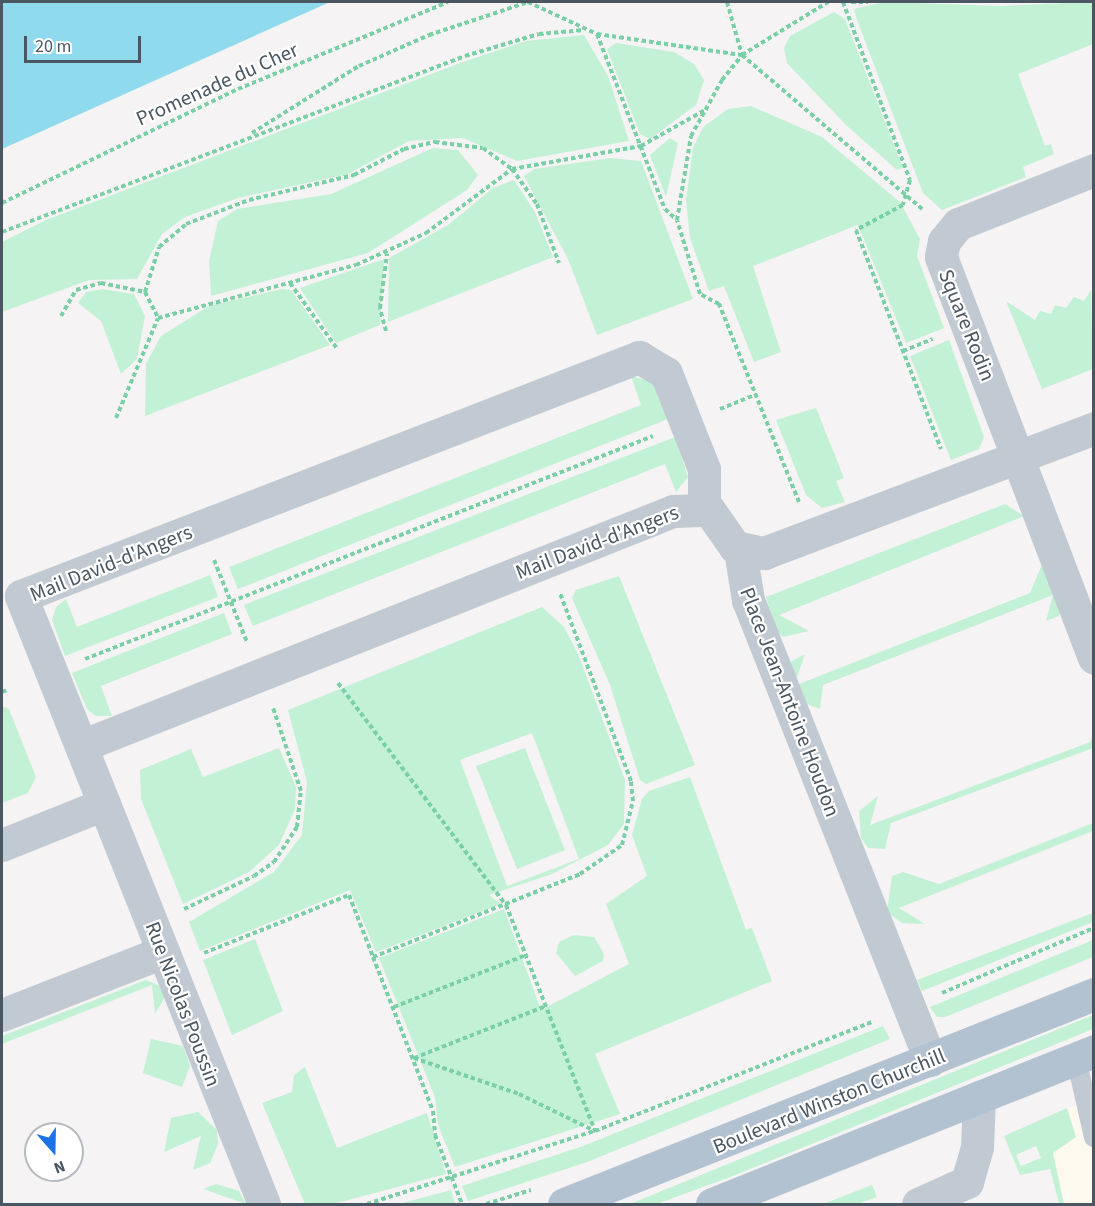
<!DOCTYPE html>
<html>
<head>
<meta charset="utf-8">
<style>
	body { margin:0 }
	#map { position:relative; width:1095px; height:1206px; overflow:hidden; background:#f5f3f3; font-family:"Source Sans 3",sans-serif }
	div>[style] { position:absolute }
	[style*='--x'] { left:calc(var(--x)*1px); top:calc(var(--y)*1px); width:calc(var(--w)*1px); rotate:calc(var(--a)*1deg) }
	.commercial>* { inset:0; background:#fdf9ef }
	.green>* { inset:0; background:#c3f1d5 }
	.water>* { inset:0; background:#90daee }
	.path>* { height:4px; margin-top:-2px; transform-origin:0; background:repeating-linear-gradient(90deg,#7ad0a6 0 4.5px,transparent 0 7.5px) }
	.lane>* { height:20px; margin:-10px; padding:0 10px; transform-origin:10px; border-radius:10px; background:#c1cad2 }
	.street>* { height:33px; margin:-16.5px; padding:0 16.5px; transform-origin:16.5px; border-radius:16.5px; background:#c1cad2 }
	.primary>* { height:33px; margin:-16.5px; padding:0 16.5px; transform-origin:16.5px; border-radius:16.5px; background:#b3c2d1 }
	span { translate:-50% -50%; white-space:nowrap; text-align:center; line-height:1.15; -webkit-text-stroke:4.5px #fff; paint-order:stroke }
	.street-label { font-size:21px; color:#4a5661 }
	.frame { position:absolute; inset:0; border:3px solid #4a5661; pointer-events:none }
	.north { position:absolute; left:24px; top:1122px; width:60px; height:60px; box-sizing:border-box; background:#fff; border:2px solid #b7bbc0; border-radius:50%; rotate:160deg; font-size:16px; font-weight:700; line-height:24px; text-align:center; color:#4a5661 }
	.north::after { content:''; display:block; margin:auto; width:21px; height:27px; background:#1a73e8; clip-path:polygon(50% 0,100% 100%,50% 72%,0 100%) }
	.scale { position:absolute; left:24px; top:36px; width:117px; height:27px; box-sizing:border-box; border:3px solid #4a5661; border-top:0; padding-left:8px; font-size:18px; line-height:21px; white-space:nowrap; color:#4a5661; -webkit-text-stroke:4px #fff; paint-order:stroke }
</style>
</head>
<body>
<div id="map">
	<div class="commercial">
		<i style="clip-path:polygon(1093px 1098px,1093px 1204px,1059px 1204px,1037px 1121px)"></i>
	</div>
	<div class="green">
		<i style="clip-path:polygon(884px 2px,1001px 6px,1093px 2px,1093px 44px,1018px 74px,1045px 146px,1051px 144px,1054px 154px,1023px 167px,1026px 177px,942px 210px,923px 193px,857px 20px,854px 9px)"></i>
		<i style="clip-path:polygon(834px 12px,845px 19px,903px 168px,897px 170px,846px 125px,787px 63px,784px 48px,790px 36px)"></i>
		<i style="clip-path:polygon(584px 35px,608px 76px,629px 141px,517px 161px,463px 138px,409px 141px,348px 174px,238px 198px,185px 217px,162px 234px,137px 279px,89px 280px,2px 312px,2px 242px,46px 220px,463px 62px,526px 41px)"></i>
		<i style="clip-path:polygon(616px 43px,674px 52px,694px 64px,704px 80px,696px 105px,650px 139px,640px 134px,607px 49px)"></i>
		<i style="clip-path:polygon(751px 106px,822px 137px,900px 202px,920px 239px,917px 256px,944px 328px,906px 343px,858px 225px,753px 266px,781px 352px,754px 362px,724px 286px,709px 291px,690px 238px,686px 201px,693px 148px,703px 127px,728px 109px)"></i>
		<i style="clip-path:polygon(670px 138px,678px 143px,666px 197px,650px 155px)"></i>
		<i style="clip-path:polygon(433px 148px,458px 150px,478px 175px,467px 190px,368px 253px,211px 296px,209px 261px,218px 221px,237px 209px,331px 194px)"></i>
		<i style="clip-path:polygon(610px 158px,641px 161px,693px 299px,597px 335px,568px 259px,524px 176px,534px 169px)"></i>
		<i style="clip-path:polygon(514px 180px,535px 212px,553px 257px,388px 322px,389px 258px,448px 225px,493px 188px)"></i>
		<i style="clip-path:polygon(384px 259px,380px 325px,336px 343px,300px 288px)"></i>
		<i style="clip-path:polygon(102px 289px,134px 294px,145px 316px,137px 359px,121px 374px,101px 321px,78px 303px,86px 292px)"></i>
		<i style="clip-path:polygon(282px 289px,291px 290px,330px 345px,145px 416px,146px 364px,161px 336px,209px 306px)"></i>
		<i style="clip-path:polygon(1091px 290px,1093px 369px,1042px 389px,1006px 301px,1035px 320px,1040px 311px,1051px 314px,1055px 305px,1066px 308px,1074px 297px,1084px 301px)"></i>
		<i style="clip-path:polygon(949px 340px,984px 437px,979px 449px,951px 460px,910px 356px)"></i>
		<i style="clip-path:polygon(631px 376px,652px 382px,668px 419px,238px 589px,229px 567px,641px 405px)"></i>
		<i style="clip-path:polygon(816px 408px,844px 478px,836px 481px,845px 502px,822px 508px,806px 495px,776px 420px)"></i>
		<i style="clip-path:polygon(675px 437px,688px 477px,676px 492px,665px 464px,253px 626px,244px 605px)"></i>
		<i style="clip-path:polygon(1005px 504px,1024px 516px,779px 615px,809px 631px,783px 637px,776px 630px,766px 597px)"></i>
		<i style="clip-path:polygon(1043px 562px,1063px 606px,1059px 616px,1046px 621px,1053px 595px,823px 685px,820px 709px,792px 699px,785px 669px,792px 661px,805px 654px,794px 686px,1030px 593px)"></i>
		<i style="clip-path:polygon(210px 575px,218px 597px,65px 656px,52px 620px,56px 607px,66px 599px,77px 627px)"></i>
		<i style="clip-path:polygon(619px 576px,695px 765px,646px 784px,640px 780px,610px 685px,572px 598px,576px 590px)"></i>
		<i style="clip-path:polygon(evenodd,542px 607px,564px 627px,579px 656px,625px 780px,624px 824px,608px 845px,552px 874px,489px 895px,501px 904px,376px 952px,350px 890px,200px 951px,189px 922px,274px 872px,302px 835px,307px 782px,288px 710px,542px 607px,532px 733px,579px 859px,507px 886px,460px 760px,532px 733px)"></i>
		<i style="clip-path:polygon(224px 613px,232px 634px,101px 686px,112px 716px,96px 716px,87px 709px,72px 673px)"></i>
		<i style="clip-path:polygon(2px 706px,9px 709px,36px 777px,28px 793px,2px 803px)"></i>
		<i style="clip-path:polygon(1093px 735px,1093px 748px,891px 823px,885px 849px,868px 848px,861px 838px,859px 811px,878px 796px,870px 825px,1090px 742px)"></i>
		<i style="clip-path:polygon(279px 748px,296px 787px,295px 809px,279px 845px,249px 872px,183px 904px,141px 799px,140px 770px,191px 749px,203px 777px)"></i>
		<i style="clip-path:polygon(525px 748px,565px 850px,517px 869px,476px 766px)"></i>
		<i style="clip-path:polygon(690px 777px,746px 930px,752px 928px,772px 981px,595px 1054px,620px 1114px,455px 1167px,438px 1125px,435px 1097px,379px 958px,504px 909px,541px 1010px,629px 964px,606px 904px,647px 876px,632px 835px,642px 799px,649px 791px)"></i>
		<i style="clip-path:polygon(1093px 823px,1093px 831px,899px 908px,925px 924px,902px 923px,887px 912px,892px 876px,903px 872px,939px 884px)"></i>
		<i style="clip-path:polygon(1093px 913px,1093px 922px,922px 991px,917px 980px)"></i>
		<i style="clip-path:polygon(574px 935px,594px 937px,604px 954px,603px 961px,575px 976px,556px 953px,559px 942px)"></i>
		<i style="clip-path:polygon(255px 939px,283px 1011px,232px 1035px,203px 960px)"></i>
		<i style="clip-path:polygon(1093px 940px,1093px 957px,945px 1017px,937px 1017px,930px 1007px)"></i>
		<i style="clip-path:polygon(146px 980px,160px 986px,165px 997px,155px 1014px,152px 985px,2px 1044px,2px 1036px)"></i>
		<i style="clip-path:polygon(1093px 1015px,1093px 1029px,733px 1176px,657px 1204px,630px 1204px)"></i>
		<i style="clip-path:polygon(883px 1026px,890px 1039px,587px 1162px,468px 1201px,462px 1186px,583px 1146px)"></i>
		<i style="clip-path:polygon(151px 1039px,183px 1046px,190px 1066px,182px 1087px,143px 1073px)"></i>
		<i style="clip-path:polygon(305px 1067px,337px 1148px,427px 1113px,446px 1174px,333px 1204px,305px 1204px,262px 1103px,292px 1092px,294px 1075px)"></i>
		<i style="clip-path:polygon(evenodd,1067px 1108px,1076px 1137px,1053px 1153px,1064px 1204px,1059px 1204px,1050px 1169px,1020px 1175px,1004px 1136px,1067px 1108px,1036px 1146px,1041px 1158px,1021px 1166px,1016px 1155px,1036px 1146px)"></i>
		<i style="clip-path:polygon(198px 1112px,217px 1130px,218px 1144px,210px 1163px,193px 1170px,201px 1136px,164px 1152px,171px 1118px)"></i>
		<i style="clip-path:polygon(216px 1184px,239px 1191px,246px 1204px,203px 1189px)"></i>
		<i style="clip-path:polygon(872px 1185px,877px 1197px,857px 1204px,823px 1204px)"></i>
		<i style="clip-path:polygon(451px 1190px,455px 1204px,399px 1204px)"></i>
	</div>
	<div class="water">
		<i style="clip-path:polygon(2px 2px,330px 2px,2px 149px)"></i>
	</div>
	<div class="path">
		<i style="--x:727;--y:2;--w:55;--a:74.2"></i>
		<i style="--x:742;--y:55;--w:237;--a:40.5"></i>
		<i style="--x:843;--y:2;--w:190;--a:69.4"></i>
		<i style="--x:910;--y:180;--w:26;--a:106"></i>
		<i style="--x:903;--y:205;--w:53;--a:152"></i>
		<i style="--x:856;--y:230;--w:235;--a:68.8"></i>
		<i style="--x:851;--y:2;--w:17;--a:0"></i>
		<i style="--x:597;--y:34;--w:188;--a:68.8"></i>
		<i style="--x:665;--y:209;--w:16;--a:43"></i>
		<i style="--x:252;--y:133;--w:126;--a:-32.1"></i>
		<i style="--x:359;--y:66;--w:77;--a:-23.9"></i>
		<i style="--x:429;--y:35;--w:104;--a:-18.4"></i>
		<i style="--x:528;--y:2;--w:76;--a:24.9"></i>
		<i style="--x:597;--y:34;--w:146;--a:8.3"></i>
		<i style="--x:2;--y:203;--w:262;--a:-25.8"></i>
		<i style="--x:238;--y:89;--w:227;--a:-22.5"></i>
		<i style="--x:2;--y:232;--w:495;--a:-20.8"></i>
		<i style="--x:465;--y:56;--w:77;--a:-16.6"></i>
		<i style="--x:539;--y:34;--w:45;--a:-5.1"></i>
		<i style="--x:290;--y:283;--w:82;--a:54.4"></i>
		<i style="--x:145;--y:292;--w:47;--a:-72.7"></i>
		<i style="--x:159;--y:247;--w:35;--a:-40"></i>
		<i style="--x:186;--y:224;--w:67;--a:-20.9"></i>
		<i style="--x:249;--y:200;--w:108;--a:-13.4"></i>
		<i style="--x:354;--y:175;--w:56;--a:-27.5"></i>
		<i style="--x:404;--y:149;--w:32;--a:-13"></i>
		<i style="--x:435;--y:142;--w:48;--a:7.1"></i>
		<i style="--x:483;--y:148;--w:36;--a:36"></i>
		<i style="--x:512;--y:169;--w:43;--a:54.5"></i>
		<i style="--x:537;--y:204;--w:63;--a:69.6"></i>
		<i style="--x:61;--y:316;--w:30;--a:-60"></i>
		<i style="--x:76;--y:290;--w:26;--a:-16"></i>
		<i style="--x:101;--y:283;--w:45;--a:11.6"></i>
		<i style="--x:145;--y:292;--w:29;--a:63"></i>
		<i style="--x:386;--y:331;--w:24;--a:-105"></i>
		<i style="--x:380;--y:308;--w:55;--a:-82.7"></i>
		<i style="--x:903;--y:351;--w:32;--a:-22"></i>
		<i style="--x:720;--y:409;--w:38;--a:-22"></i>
		<i style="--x:116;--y:418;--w:108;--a:-67.2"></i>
		<i style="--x:158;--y:318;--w:205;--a:-15"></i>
		<i style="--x:356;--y:265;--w:77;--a:-24.6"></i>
		<i style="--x:426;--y:233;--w:107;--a:-36.7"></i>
		<i style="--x:512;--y:169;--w:131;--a:-10.1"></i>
		<i style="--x:641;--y:146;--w:76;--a:-29.3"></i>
		<i style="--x:799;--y:502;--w:214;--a:-112"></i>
		<i style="--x:719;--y:304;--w:21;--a:-152"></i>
		<i style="--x:700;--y:294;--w:77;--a:-107.3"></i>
		<i style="--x:677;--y:220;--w:85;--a:-80.5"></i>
		<i style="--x:691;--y:136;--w:64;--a:-61"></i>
		<i style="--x:722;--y:80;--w:32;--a:-51"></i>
		<i style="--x:742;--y:55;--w:101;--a:-31.6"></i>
		<i style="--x:214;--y:560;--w:88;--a:68.1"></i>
		<i style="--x:85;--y:659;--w:610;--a:-21.44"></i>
		<i style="--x:338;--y:683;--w:278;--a:52.9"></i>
		<i style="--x:506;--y:905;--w:243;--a:68.5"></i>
		<i style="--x:2;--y:692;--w:5;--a:-22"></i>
		<i style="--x:184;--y:909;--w:77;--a:-25.2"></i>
		<i style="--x:254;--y:876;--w:24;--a:-35"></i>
		<i style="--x:274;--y:862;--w:42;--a:-56.7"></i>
		<i style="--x:297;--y:827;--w:36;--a:-84"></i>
		<i style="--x:301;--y:791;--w:88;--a:-108.6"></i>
		<i style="--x:204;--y:953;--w:156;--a:-21.8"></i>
		<i style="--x:349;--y:895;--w:66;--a:68.8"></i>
		<i style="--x:373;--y:957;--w:223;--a:-21.8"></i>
		<i style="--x:580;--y:874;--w:51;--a:-34.6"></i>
		<i style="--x:622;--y:845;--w:45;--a:-76"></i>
		<i style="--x:633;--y:801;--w:20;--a:-96"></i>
		<i style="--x:631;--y:781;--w:201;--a:-110.7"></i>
		<i style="--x:373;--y:957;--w:165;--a:68.7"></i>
		<i style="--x:433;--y:1111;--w:24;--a:85"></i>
		<i style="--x:435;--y:1135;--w:74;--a:68.6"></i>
		<i style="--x:942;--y:993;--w:165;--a:-23.2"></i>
		<i style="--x:394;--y:1007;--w:142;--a:-21.5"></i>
		<i style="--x:414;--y:1058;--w:111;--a:18.9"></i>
		<i style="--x:519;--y:1094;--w:85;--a:26"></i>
		<i style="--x:414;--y:1058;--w:142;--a:-21.5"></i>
		<i style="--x:367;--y:1204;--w:239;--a:-17.8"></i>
		<i style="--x:595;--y:1131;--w:300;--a:-21.5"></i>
		<i style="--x:486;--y:1204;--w:47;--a:-17.3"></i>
	</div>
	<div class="lane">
		<i style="--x:1076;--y:1058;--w:81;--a:77.2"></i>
	</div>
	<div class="street">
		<i style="--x:1094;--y:170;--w:146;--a:158.3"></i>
		<i style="--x:958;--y:224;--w:22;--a:129"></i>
		<i style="--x:944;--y:241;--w:16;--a:101"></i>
		<i style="--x:941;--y:257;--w:429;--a:69.1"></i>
		<i style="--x:740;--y:550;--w:51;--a:80.9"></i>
		<i style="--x:748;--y:600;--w:495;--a:68.4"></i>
		<i style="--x:81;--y:746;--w:637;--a:-21.65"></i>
		<i style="--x:673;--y:511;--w:36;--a:-2"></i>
		<i style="--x:709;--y:510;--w:45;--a:54.9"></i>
		<i style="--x:735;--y:547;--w:30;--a:12"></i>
		<i style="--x:764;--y:553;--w:353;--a:-20.7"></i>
		<i style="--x:2;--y:845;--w:110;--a:-21.9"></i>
		<i style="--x:2;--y:1015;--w:173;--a:-21.4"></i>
		<i style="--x:264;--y:1204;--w:655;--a:-111.79"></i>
		<i style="--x:21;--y:596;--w:663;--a:-21.14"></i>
		<i style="--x:639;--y:357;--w:31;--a:31"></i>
		<i style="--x:666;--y:373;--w:103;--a:68.4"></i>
		<i style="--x:704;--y:469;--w:39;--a:90"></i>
		<i style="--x:918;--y:1204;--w:54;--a:-24.2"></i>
		<i style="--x:967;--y:1182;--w:36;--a:-74"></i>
		<i style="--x:977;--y:1147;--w:50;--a:-87.7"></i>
	</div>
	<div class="primary">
		<i style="--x:564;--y:1204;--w:570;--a:-21.61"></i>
		<i style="--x:712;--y:1204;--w:412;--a:-21.8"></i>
	</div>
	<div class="street-label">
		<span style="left:217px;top:84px;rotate:-24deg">Promenade du Cher</span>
		<span style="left:967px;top:325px;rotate:68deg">Square Rodin</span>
		<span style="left:597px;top:542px;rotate:-21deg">Mail David-d'Angers</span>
		<span style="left:111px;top:563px;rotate:-22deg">Mail David-d'Angers</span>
		<span style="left:790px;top:702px;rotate:69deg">Place Jean-Antoine Houdon</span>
		<span style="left:183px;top:1004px;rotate:69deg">Rue Nicolas Poussin</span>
		<span style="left:829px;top:1101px;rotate:-22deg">Boulevard Winston Churchill</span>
	</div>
	<div class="frame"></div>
	<div class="north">N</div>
	<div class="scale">20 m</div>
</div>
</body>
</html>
